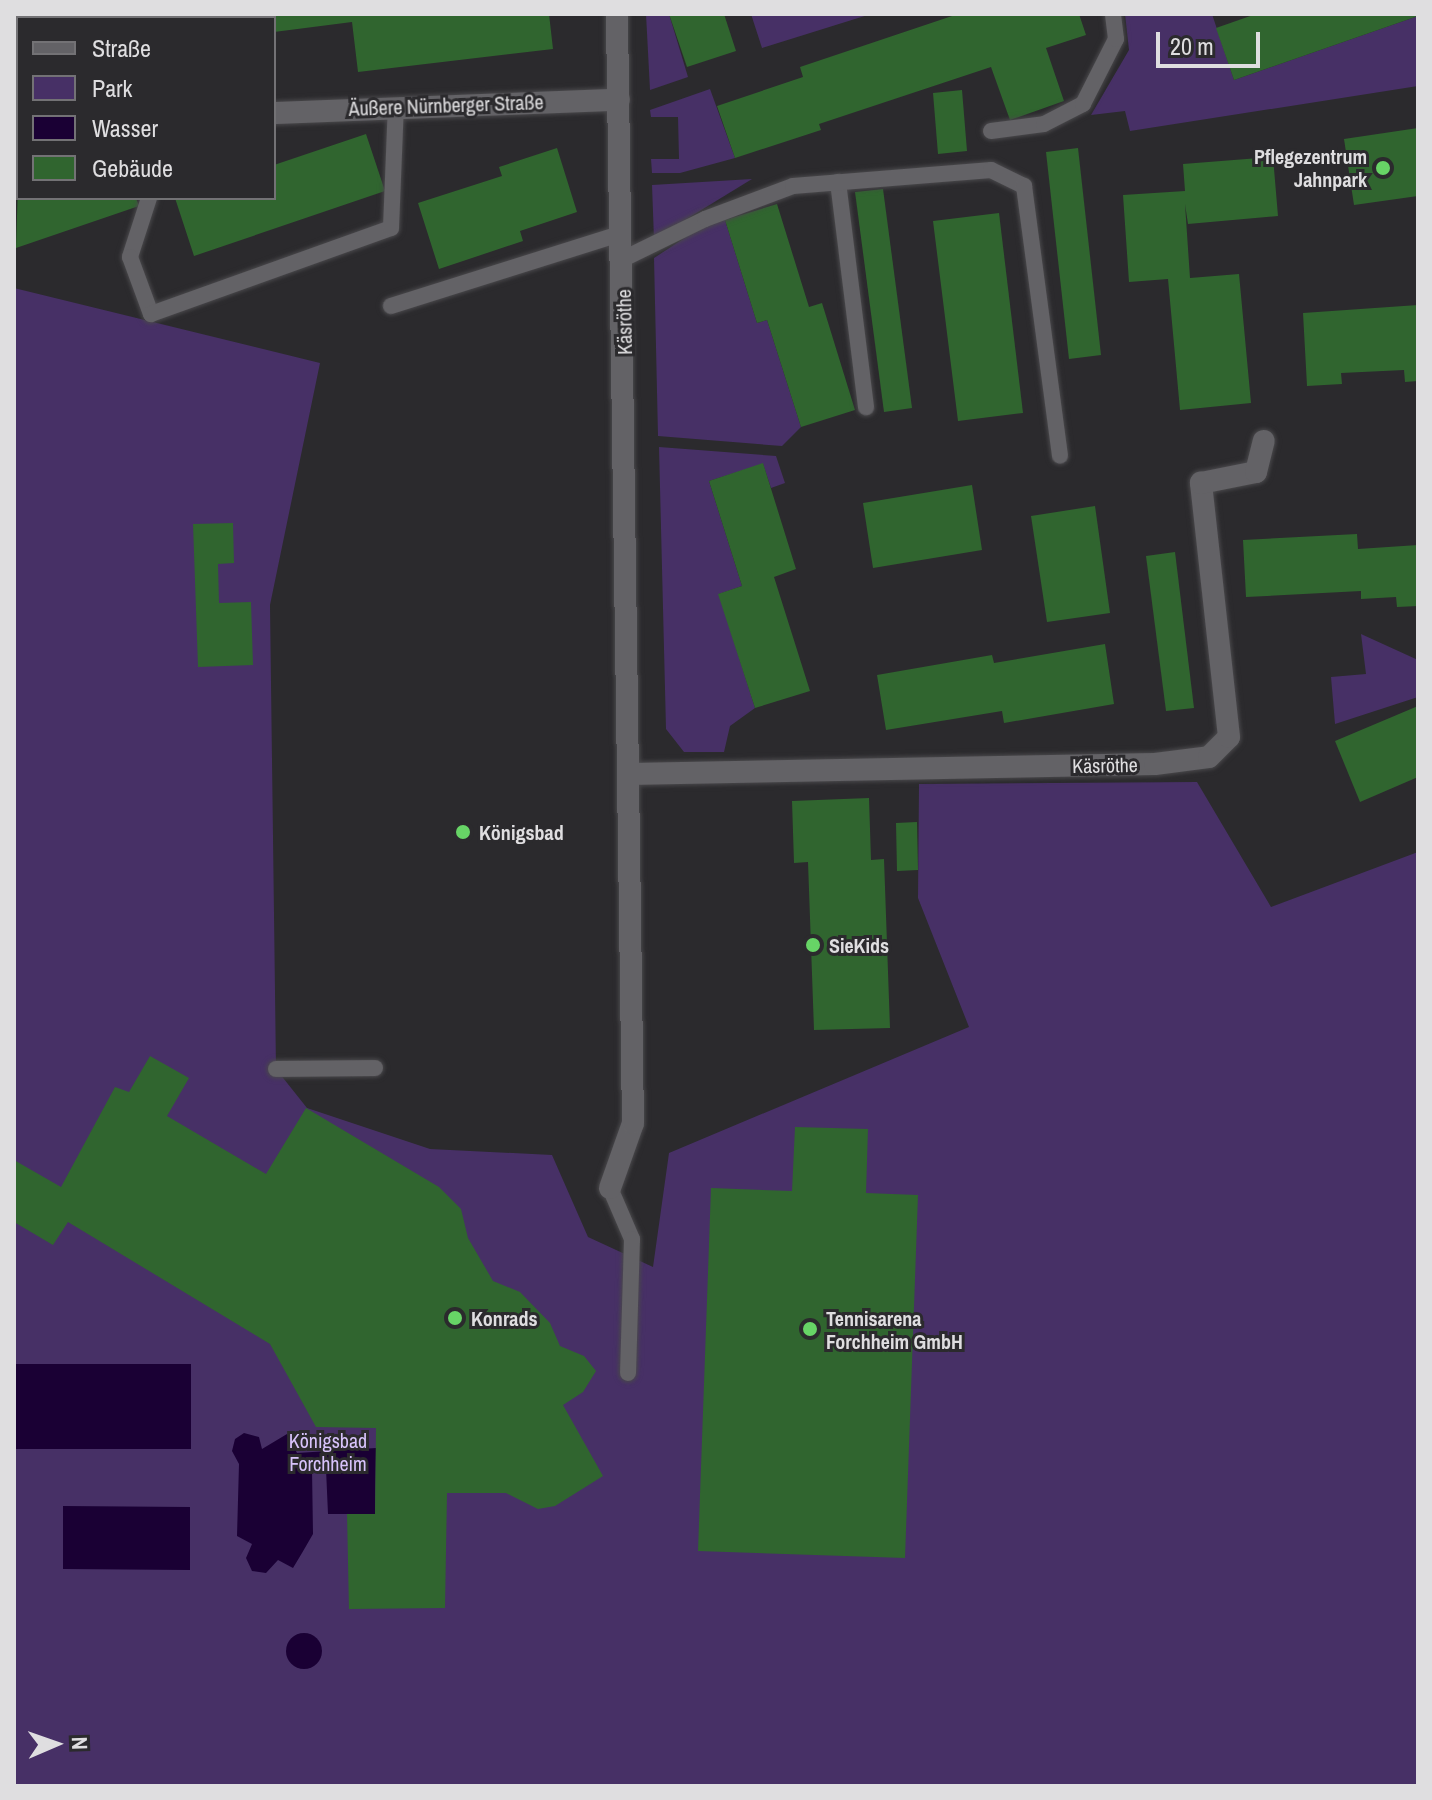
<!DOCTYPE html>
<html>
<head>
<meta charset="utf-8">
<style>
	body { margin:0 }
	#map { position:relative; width:1432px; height:1800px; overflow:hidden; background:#2b2a2d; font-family:"Archivo Narrow",sans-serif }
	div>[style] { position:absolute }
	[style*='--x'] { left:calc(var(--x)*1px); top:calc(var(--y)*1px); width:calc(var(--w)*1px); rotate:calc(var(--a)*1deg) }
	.green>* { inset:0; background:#473066 }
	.water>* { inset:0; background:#1a0034 }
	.round { border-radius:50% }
	.building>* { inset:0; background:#30652f }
	.roads { filter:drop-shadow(0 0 2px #49484b) drop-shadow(0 0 2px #49484b) }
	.service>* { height:16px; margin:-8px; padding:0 8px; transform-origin:8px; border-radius:8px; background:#636266 }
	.minor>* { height:22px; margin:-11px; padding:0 11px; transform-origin:11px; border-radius:11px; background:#636266 }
	.dots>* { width:22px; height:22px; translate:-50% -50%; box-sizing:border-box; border:4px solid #2b2a2d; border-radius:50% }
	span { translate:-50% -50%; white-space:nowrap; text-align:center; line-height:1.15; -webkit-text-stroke:6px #2b2a2d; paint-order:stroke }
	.street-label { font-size:20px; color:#dfdee0 }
	.poi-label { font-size:20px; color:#dfdee0; font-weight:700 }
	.right { translate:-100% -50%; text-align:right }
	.left { translate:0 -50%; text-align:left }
	.park-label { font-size:20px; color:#d8c3fb }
	.frame { position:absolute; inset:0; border:16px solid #dfdee0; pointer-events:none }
	.legend { position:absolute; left:16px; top:16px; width:260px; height:184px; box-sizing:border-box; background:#2b2a2d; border:2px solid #737275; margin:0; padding:10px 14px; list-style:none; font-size:24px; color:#dfdee0 }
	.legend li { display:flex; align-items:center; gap:16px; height:40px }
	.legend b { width:40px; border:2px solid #737275 }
	.north { position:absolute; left:16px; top:1704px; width:80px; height:80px; -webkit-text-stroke:6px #2b2a2d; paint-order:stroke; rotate:88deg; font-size:22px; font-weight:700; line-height:32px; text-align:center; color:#dfdee0 }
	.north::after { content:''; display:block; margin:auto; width:28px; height:36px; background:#dfdee0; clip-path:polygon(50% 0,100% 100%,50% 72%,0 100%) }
	.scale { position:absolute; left:1156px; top:32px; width:104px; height:36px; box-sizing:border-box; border:4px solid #dfdee0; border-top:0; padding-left:10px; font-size:24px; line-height:28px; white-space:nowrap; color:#dfdee0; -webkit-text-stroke:6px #2b2a2d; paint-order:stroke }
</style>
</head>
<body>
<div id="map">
	<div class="green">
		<i style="clip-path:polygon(646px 14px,669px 14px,688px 77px,650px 90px)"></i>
		<i style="clip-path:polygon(751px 14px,871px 14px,762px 48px)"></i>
		<i style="clip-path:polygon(1125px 14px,1212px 14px,1234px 80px,1418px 16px,1418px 86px,1130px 131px,1125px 111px,1091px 115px,1129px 50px)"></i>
		<i style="clip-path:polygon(710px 89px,735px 158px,680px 173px,652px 173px,651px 159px,679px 159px,678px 117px,651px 117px,650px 110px)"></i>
		<i style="clip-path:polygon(752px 179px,654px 239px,652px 185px)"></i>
		<i style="clip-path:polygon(725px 220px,757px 323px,767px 320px,801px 427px,782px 446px,658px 436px,654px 258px,709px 222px)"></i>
		<i style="clip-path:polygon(14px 288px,320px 363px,270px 605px,276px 1069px,307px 1108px,430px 1149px,552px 1155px,588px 1237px,653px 1267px,669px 1153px,969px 1027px,918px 898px,919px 784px,1197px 782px,1271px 907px,1418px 852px,1418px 1786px,14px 1786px)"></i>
		<i style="clip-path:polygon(659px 447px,776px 456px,785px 483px,771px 488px,763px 464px,709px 481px,742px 586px,719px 594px,755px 708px,730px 726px,724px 752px,684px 752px,666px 729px)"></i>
		<i style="clip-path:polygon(1361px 634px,1418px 660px,1418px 697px,1335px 724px,1331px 677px,1366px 674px)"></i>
	</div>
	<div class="water">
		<i style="clip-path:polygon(14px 1364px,191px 1364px,191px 1449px,14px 1449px)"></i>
		<i style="clip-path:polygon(244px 1433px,259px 1437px,262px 1449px,287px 1434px,297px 1453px,376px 1448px,375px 1514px,328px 1514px,326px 1469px,312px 1469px,313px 1534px,302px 1553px,293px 1568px,278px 1560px,266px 1573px,252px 1571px,246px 1558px,252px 1544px,237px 1536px,239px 1464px,232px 1451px,235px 1439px)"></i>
		<i style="clip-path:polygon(63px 1506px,190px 1507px,190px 1570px,63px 1569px)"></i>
		<i class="round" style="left:286px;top:1633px;width:36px;height:36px"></i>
	</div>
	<div class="building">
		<i style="clip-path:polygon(131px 14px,549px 14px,553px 49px,358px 72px,352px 22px,274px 32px,274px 18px)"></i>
		<i style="clip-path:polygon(669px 14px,724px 14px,736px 51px,687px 67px)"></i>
		<i style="clip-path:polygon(958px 14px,1079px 14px,1086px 35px,1046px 48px,1064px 101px,1010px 120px,991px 67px,819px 124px,821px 130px,735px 158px,717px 106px,803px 77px,800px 67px)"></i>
		<i style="clip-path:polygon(1256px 14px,1418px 14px,1418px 16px,1234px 80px,1216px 28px)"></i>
		<i style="clip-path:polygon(962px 90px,967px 151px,938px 154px,933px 93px)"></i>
		<i style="clip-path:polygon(1418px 128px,1418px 196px,1354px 205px,1344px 139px)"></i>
		<i style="clip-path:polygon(366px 134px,385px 191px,194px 256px,175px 198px,274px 198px,274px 165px)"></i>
		<i style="clip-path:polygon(557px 148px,577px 212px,520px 231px,523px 241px,439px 269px,418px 203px,502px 176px,499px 167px)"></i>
		<i style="clip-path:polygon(1078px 148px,1101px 355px,1069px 359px,1046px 152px)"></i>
		<i style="clip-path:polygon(1273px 157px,1278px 216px,1188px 224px,1185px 204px,1190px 278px,1239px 274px,1251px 403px,1180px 410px,1168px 279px,1129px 282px,1123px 195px,1185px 191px,1183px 164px)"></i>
		<i style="clip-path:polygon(18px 184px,18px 198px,136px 198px,139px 206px,16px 248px)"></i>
		<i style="clip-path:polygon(883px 189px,912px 408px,884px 412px,855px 192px)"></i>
		<i style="clip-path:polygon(777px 204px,809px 307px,822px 303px,855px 410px,801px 427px,767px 320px,757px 323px,725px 220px)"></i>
		<i style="clip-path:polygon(999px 213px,1023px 413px,958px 421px,933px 221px)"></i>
		<i style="clip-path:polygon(1418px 305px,1418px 381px,1405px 382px,1404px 370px,1341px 373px,1342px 384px,1307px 386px,1303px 313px)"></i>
		<i style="clip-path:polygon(763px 463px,796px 569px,774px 577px,810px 691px,755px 708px,718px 594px,742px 586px,709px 481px)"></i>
		<i style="clip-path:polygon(972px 485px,982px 550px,873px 568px,863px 503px)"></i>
		<i style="clip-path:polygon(1095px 506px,1110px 613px,1047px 622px,1031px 516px)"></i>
		<i style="clip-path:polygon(233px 523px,234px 563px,218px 564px,219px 603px,251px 602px,253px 665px,198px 667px,193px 524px)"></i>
		<i style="clip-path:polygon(1357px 534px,1358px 549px,1418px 545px,1418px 606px,1397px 607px,1396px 597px,1361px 599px,1361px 591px,1246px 597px,1243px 540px)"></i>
		<i style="clip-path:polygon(1175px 552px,1194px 708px,1166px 711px,1146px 556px)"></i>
		<i style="clip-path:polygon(1105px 644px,1114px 704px,1004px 723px,1002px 711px,886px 730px,877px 675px,992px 655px,994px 663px)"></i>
		<i style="clip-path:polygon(1418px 706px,1418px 777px,1360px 802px,1335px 741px)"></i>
		<i style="clip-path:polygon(869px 798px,871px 860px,884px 859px,890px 1028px,814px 1030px,808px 862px,794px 863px,792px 801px)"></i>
		<i style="clip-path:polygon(917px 822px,918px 870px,897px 871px,896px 823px)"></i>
		<i style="clip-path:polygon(150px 1056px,189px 1078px,167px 1116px,266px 1174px,306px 1108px,439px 1187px,461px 1209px,468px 1238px,493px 1281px,520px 1292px,550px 1323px,560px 1346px,584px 1356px,596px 1371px,583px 1392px,563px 1405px,603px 1476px,555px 1506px,538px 1509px,506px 1493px,447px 1493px,445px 1608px,349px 1609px,347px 1514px,375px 1514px,376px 1428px,316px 1427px,270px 1344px,68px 1222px,53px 1245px,14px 1222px,14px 1160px,61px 1187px,115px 1087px,129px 1092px)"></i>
		<i style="clip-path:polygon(795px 1127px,868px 1129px,866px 1193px,918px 1195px,905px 1558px,698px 1551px,711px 1188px,792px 1191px)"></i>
	</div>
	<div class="roads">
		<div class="service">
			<i style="--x:17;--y:22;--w:8;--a:83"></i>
			<i style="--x:991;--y:131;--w:53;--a:-7.5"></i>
			<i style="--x:1044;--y:124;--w:44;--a:-27.1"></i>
			<i style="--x:1083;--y:104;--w:73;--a:-63.1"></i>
			<i style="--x:1116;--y:39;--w:25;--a:-97"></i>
			<i style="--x:838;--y:182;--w:227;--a:82.9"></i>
			<i style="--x:149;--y:198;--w:62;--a:107.9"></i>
			<i style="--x:130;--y:257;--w:61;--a:69.8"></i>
			<i style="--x:151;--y:314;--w:255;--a:-19.7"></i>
			<i style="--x:391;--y:228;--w:122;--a:-87.7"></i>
			<i style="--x:623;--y:259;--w:91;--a:-26"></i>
			<i style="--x:705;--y:219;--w:94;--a:-20.6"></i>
			<i style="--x:793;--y:186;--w:199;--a:-4.6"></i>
			<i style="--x:991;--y:170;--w:37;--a:26"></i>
			<i style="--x:1024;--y:186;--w:272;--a:82.4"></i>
			<i style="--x:391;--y:306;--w:242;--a:-17.5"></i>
			<i style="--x:276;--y:1069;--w:99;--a:-0.6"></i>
			<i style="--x:610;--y:1188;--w:56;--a:66.7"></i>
			<i style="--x:632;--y:1239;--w:134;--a:91.7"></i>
		</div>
		<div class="minor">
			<i style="--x:14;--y:112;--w:4;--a:0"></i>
			<i style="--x:274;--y:113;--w:345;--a:-2.2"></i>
			<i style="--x:14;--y:147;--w:6;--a:-45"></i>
			<i style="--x:629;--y:774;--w:526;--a:-1.09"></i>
			<i style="--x:1155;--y:764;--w:54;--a:-7.4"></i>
			<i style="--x:1209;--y:757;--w:28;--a:-45"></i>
			<i style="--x:1229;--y:737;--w:256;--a:-96.3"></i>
			<i style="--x:1201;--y:483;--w:56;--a:-11.3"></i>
			<i style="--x:1256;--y:472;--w:32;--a:-76"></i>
			<i style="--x:610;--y:1188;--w:69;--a:-70.5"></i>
			<i style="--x:633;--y:1123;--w:1109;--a:-90.83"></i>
		</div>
	</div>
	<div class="dots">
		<i style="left:1383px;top:168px;background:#67d466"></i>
		<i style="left:463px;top:832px;background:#67d466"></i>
		<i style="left:813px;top:945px;background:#67d466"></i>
		<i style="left:455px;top:1318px;background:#67d466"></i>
		<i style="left:810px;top:1329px;background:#67d466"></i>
	</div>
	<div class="street-label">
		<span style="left:446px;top:105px;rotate:-2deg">Äußere Nürnberger Straße</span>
		<span style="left:624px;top:322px;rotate:-91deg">Käsröthe</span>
		<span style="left:1105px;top:765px;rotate:-1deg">Käsröthe</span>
	</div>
	<div class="poi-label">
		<span class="right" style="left:1367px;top:168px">Pflegezentrum<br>Jahnpark</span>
		<span class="left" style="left:479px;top:832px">Königsbad</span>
		<span class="left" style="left:829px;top:945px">SieKids</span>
		<span class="left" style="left:471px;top:1318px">Konrads</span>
		<span class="left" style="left:826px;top:1330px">Tennisarena<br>Forchheim GmbH</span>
	</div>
	<div class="park-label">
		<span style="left:328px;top:1452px">Königsbad<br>Forchheim</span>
	</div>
	<div class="frame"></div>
	<ul class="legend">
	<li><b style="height:10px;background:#636266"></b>Straße</li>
	<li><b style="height:22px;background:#473066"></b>Park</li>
	<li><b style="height:22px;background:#1a0034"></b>Wasser</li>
	<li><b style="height:22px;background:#30652f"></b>Gebäude</li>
	</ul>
	<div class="north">N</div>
	<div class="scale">20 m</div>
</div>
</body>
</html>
